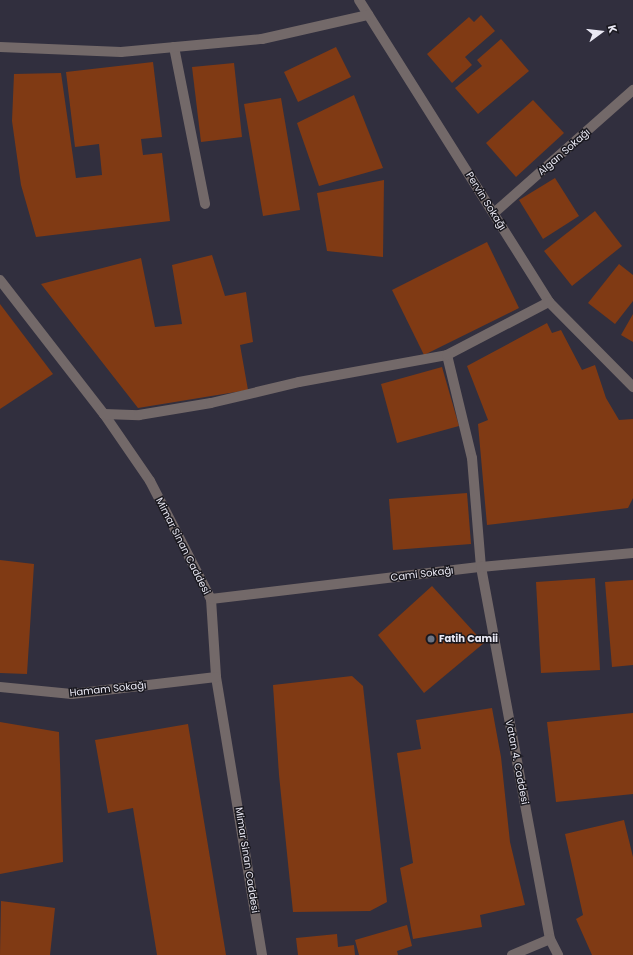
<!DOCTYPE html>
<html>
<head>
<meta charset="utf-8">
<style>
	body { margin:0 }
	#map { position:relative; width:633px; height:955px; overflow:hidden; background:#312f3e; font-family:Poppins,sans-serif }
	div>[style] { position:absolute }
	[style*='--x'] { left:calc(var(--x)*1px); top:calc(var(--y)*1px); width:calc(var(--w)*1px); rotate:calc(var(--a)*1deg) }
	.building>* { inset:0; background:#803a14 }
	.service>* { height:10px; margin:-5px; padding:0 5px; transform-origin:5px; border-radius:5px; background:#736969 }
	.minor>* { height:10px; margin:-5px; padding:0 5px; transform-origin:5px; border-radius:5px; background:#736969 }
	.dots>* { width:11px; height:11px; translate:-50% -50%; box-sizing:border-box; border:2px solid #19181f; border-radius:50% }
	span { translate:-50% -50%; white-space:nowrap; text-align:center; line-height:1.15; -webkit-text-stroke:3px #19181f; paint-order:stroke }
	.street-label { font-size:10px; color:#eae9f4 }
	.poi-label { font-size:10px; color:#eae9f4; font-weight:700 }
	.left { translate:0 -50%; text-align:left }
	.north { position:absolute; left:581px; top:12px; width:40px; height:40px; -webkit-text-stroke:3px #19181f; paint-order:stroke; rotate:75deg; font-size:11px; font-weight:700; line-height:16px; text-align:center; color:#eae9f4 }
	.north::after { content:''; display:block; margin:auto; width:14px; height:18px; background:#eae9f4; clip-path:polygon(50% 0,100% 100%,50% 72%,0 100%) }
</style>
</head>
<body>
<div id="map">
	<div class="building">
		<i style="clip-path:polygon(481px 15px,495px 31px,465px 57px,472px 65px,452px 83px,427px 54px,469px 17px,474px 22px)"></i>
		<i style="clip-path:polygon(501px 39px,529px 71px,478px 114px,455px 88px,482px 66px,477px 60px)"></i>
		<i style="clip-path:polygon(336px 47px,351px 77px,298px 102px,284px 72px)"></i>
		<i style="clip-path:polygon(153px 62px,162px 137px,141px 139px,143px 155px,162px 153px,170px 221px,36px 237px,21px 185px,12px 121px,14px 74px,61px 73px,76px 178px,102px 175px,99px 144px,75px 147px,66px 72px)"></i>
		<i style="clip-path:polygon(234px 63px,242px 137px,201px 142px,192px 67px)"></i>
		<i style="clip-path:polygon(354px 95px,383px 168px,319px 186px,297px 123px)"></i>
		<i style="clip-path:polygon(281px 98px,300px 210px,263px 216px,244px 104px)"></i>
		<i style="clip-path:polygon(533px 100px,564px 133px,516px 177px,486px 143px)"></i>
		<i style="clip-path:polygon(555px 178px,579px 216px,543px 239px,519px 200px)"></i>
		<i style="clip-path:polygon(384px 180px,383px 257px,327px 251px,317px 193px)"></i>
		<i style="clip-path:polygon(595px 211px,622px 246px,572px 286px,544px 251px)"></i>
		<i style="clip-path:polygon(487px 242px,519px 308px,424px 355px,392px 290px)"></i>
		<i style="clip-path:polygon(212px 255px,225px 296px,246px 292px,253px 342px,240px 345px,248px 390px,138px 408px,41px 284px,141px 258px,155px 327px,182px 324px,172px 265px)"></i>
		<i style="clip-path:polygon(619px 264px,633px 275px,633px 301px,615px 324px,588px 303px)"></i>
		<i style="clip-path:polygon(0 304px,53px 374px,0 409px)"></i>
		<i style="clip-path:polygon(633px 314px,633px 342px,621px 335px)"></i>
		<i style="clip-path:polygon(547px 323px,552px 333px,561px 330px,582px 370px,595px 365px,606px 398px,619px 420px,633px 419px,633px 498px,628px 508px,487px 525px,478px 424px,488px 420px,467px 366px)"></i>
		<i style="clip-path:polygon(442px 367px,459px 426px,397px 443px,381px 384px)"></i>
		<i style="clip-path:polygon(467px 493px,471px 544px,393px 550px,389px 499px)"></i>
		<i style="clip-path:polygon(0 560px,34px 564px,27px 674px,0 673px)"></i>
		<i style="clip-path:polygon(595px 578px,600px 670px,541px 673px,536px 582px)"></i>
		<i style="clip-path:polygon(633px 580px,633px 665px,612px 667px,605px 582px)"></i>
		<i style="clip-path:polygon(432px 586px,484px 643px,424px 693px,378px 635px)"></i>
		<i style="clip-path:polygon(352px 676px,363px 686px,387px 902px,370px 911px,293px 912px,279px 775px,273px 685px)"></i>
		<i style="clip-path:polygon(492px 708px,501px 757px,510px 842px,525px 905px,480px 915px,482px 927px,413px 939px,400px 868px,413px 863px,397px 753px,421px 749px,416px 720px)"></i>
		<i style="clip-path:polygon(633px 713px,633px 794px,556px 802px,547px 722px)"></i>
		<i style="clip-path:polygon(0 722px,59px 732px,63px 862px,0 874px)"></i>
		<i style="clip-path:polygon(188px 724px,226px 955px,157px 955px,133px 808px,108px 813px,95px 740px)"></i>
		<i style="clip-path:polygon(624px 820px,633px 857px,633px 955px,592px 955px,576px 919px,583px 915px,565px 834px)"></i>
		<i style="clip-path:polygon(1px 901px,55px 908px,50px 955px,0 955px)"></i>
		<i style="clip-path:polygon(407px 925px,412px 946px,397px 951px,398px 955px,359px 955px,355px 940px)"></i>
		<i style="clip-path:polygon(337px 934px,338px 947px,354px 945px,355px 955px,298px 955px,296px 938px)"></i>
	</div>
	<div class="service">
		<i style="--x:174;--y:47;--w:160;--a:78.8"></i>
	</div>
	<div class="minor">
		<i style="--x:359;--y:0;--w:357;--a:57.8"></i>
		<i style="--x:549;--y:302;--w:120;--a:45.3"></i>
		<i style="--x:0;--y:47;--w:121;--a:2.4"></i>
		<i style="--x:121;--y:52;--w:142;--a:-5.3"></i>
		<i style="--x:262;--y:39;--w:109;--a:-12.8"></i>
		<i style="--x:494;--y:213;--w:186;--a:-41.5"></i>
		<i style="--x:0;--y:280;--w:170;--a:52.2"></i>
		<i style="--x:104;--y:414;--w:81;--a:55.5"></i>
		<i style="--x:150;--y:481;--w:133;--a:62.7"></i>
		<i style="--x:211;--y:599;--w:78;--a:86.3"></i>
		<i style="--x:216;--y:677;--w:282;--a:80.6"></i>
		<i style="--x:447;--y:355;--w:106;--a:76.4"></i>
		<i style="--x:472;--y:458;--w:109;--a:85.3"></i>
		<i style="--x:481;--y:567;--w:378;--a:79.5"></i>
		<i style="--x:550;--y:939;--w:18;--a:63"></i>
		<i style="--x:104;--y:414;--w:35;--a:2"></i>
		<i style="--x:139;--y:415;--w:73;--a:-9.5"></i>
		<i style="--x:211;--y:403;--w:90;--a:-13.4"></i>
		<i style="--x:299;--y:382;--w:150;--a:-10.3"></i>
		<i style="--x:447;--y:355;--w:115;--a:-27.5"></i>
		<i style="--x:211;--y:599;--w:272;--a:-6.8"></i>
		<i style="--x:481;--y:567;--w:153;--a:-5.3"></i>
		<i style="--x:0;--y:687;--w:72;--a:5.6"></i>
		<i style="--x:72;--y:694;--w:145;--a:-6.7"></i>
		<i style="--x:512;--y:955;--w:41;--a:-22.8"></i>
	</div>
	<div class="dots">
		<i style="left:431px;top:639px;background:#6b7280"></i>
	</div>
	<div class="street-label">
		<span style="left:564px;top:152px;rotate:-41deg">Algan Sokağı</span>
		<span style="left:486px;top:201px;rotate:58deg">Pervin Sokağı</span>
		<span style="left:183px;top:546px;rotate:63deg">Mimar Sinan Caddesi</span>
		<span style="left:422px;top:574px;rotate:-7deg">Cami Sokağı</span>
		<span style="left:108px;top:689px;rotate:-6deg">Hamam Sokağı</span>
		<span style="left:517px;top:762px;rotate:79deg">Vatan 4. Caddesi</span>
		<span style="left:247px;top:860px;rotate:81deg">Mimar Sinan Caddesi</span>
	</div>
	<div class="poi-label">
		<span class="left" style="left:439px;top:639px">Fatih Camii</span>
	</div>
	<div class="north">K</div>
</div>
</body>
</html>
